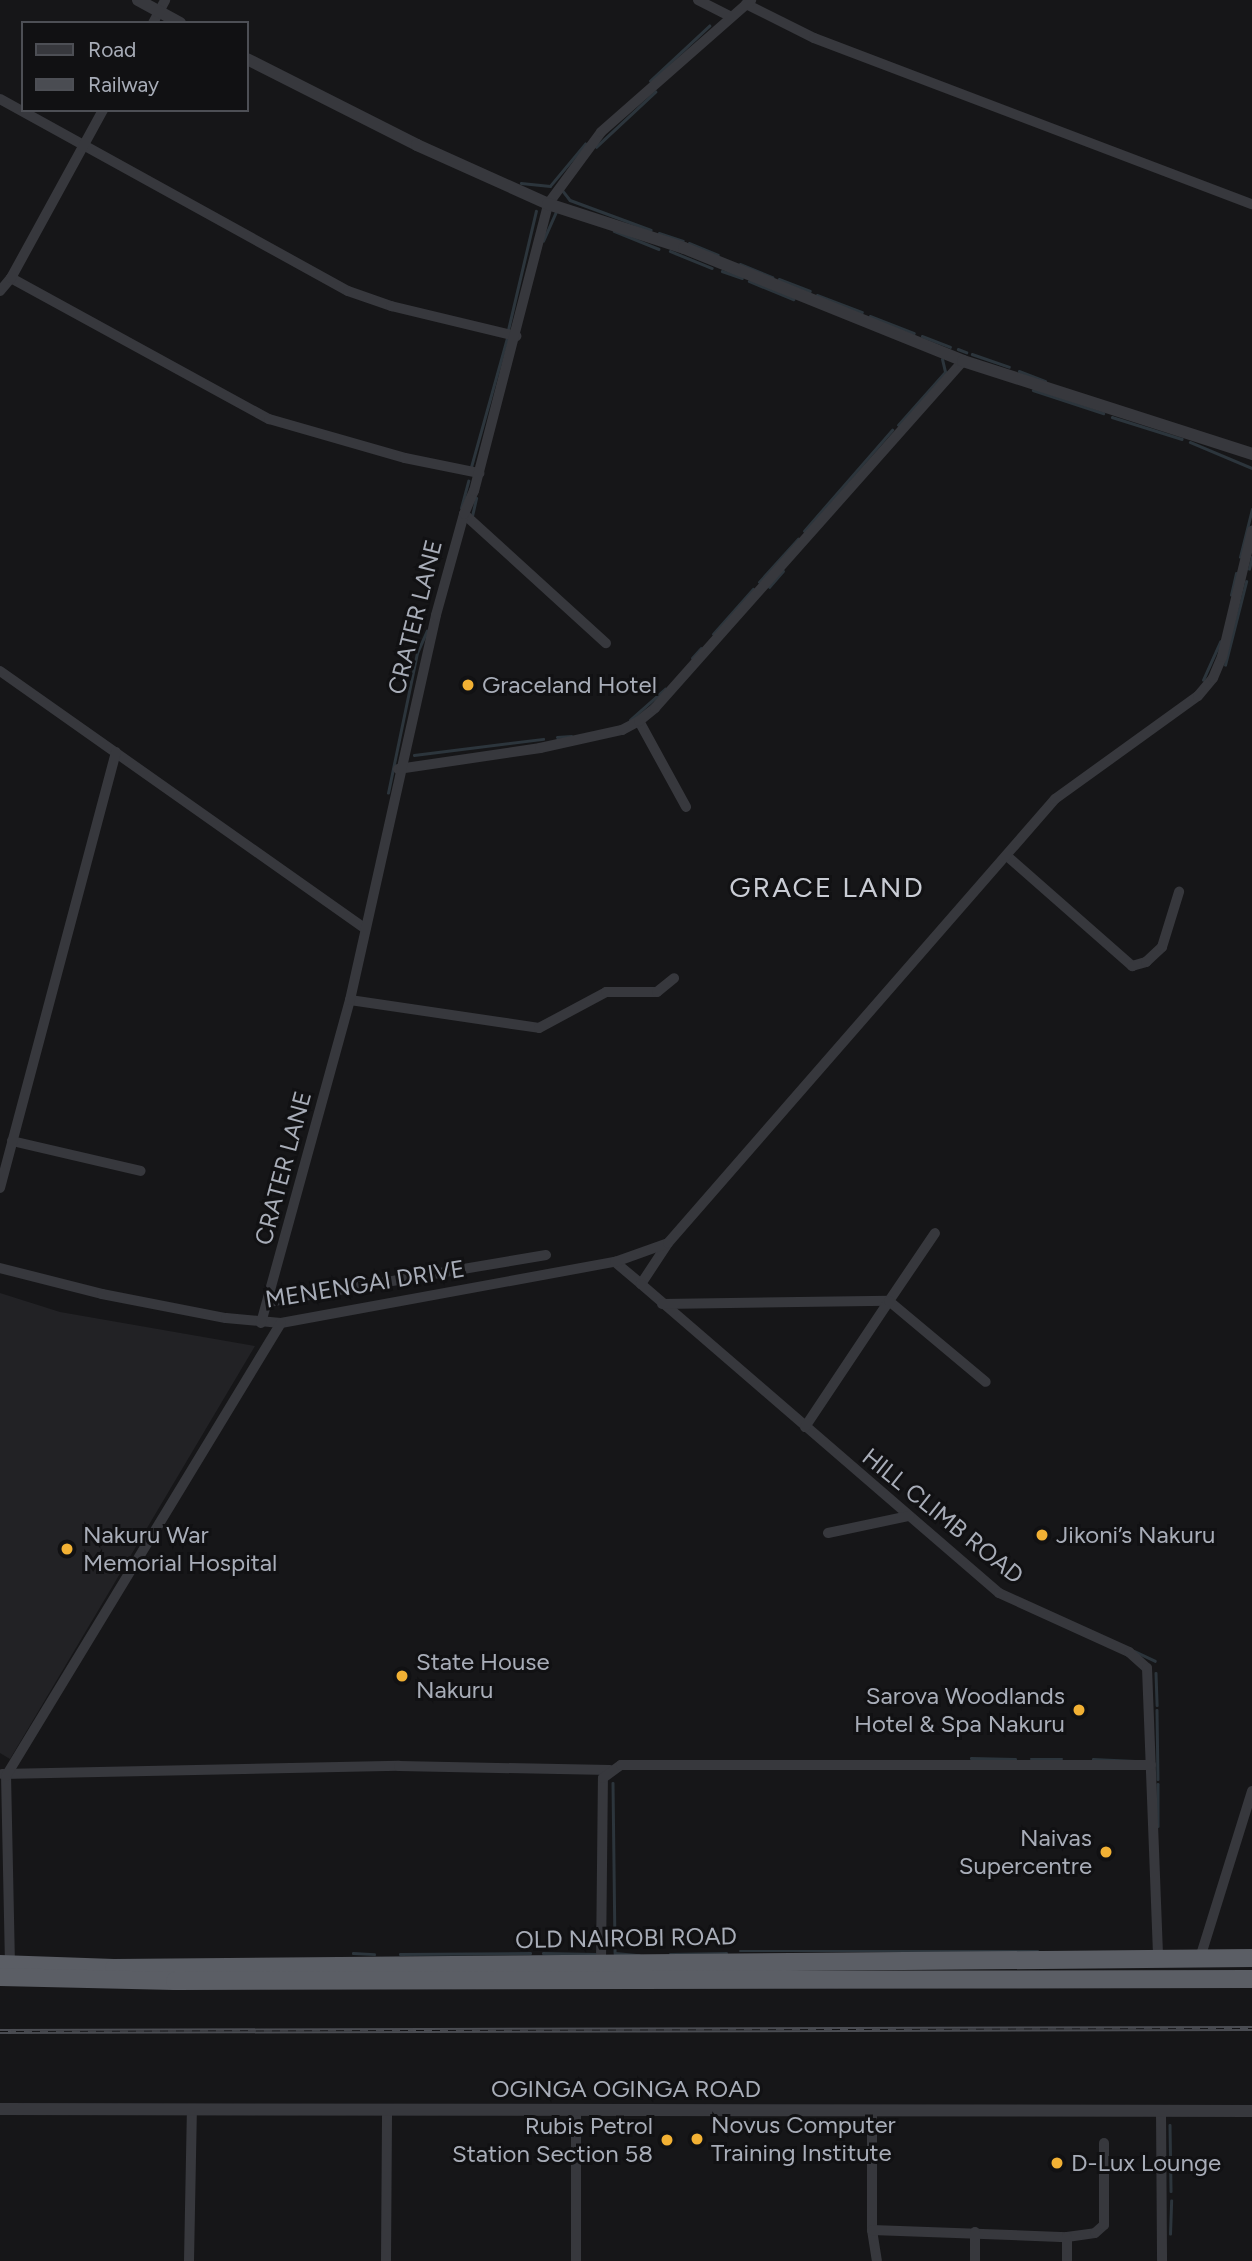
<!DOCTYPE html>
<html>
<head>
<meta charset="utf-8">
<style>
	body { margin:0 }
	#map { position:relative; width:1252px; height:2261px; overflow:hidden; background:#161618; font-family:Figtree,sans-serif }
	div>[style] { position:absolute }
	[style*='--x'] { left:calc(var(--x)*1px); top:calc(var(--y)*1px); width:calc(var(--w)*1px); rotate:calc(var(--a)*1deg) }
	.built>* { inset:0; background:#222225 }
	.stream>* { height:2.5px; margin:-1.25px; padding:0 1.25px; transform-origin:1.25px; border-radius:1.25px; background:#2c353c }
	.minor>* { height:10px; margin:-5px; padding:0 5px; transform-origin:5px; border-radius:5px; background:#37383d }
	.tertiary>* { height:12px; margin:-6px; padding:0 6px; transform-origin:6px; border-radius:6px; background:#37383d }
	.trunk>* { height:18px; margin:-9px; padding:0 9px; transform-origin:9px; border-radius:9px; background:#5b5e65 }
	.rail>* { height:5px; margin-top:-2.5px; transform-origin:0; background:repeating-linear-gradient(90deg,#111113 0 8px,#4a4c52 0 16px); box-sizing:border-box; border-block:2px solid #4a4c52 }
	.dots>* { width:19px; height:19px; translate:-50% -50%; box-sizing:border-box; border:4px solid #111113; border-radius:50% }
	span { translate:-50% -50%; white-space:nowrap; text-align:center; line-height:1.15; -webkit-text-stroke:6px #111113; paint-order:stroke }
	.street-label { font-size:24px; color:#a8adb8 }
	.poi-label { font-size:24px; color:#a8adb8 }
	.left { translate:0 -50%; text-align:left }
	.right { translate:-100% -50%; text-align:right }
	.quarter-label { font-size:28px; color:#c9ccd4; letter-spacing:2px }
	.legend { position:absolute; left:21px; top:21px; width:228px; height:91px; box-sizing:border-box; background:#111113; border:2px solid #4d4f55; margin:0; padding:9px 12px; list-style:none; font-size:21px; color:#a8adb8 }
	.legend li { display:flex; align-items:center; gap:14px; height:35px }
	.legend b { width:35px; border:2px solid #4d4f55 }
</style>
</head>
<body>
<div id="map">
	<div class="built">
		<i style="clip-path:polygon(0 1293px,60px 1312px,255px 1346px,10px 1759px,0 1753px)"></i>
	</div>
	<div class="stream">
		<i style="--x:650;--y:81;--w:81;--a:-43"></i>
		<i style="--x:596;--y:147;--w:81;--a:-43"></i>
		<i style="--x:521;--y:183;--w:29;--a:6"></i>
		<i style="--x:550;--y:186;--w:55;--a:-50.2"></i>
		<i style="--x:563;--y:191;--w:11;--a:52"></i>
		<i style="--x:570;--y:200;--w:86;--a:20.3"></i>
		<i style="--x:614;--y:231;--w:48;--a:21.8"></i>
		<i style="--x:659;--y:233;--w:25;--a:18"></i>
		<i style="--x:543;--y:241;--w:32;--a:-66"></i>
		<i style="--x:689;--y:243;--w:31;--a:22"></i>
		<i style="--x:670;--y:251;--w:45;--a:22"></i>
		<i style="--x:740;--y:264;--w:35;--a:22"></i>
		<i style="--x:722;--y:271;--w:21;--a:19"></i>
		<i style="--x:779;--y:279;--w:33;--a:21"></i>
		<i style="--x:749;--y:281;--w:48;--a:22.2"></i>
		<i style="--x:817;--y:295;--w:48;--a:20.7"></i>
		<i style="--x:870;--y:316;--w:47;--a:21.1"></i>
		<i style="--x:508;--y:330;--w:122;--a:-76.8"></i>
		<i style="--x:922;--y:336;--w:30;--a:21"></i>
		<i style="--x:958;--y:349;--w:9;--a:21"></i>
		<i style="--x:972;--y:354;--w:39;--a:19"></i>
		<i style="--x:1019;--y:371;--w:28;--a:21"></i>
		<i style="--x:1033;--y:390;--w:74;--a:18.2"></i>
		<i style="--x:1112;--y:417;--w:73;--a:17.4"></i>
		<i style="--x:898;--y:425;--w:71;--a:-48.4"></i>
		<i style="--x:945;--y:372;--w:13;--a:-103"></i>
		<i style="--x:1190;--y:442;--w:67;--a:22.8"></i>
		<i style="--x:471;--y:467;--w:134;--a:-74.4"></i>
		<i style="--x:461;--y:508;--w:28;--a:-75"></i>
		<i style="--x:472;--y:516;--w:18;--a:-77"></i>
		<i style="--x:804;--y:531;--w:134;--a:-48.9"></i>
		<i style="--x:1240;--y:557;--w:49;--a:-76"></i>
		<i style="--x:1249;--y:569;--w:12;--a:-76"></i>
		<i style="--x:759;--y:582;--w:58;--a:-47.8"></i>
		<i style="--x:769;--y:587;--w:21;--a:-49"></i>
		<i style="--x:1231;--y:595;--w:22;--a:-77"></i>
		<i style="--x:713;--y:634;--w:60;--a:-48.4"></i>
		<i style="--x:692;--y:658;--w:13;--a:-48"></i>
		<i style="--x:1225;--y:665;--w:86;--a:-75.8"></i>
		<i style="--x:1203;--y:680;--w:42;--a:-65.9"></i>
		<i style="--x:630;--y:720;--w:47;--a:-41.5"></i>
		<i style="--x:557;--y:737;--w:14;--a:-4"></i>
		<i style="--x:414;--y:755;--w:130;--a:-7.1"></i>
		<i style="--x:388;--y:793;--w:143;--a:-78.3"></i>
		<i style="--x:417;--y:653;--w:24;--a:-66"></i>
		<i style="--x:1134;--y:1651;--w:23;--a:25"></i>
		<i style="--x:1156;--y:1673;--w:32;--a:88"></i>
		<i style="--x:1157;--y:1710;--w:69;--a:89.2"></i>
		<i style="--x:971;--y:1758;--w:44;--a:1.3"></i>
		<i style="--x:1031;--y:1759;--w:31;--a:0"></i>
		<i style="--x:1093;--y:1759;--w:42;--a:2.7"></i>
		<i style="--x:613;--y:1783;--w:170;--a:89.3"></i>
		<i style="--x:615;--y:1953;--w:24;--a:5"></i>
		<i style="--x:1158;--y:1784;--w:42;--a:90"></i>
		<i style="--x:740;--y:1951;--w:298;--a:0"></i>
		<i style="--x:353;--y:1953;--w:21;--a:3"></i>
		<i style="--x:543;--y:1953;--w:53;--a:1.1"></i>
		<i style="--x:400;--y:1954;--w:130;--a:-0.4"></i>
		<i style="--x:670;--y:1954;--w:56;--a:-1"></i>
		<i style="--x:1170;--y:2125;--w:66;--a:89.1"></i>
		<i style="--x:1170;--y:2234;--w:33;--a:-88"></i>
	</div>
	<div class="minor">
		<i style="--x:698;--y:0;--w:37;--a:27"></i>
		<i style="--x:746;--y:4;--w:76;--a:26.6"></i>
		<i style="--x:814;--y:38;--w:468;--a:20.8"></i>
		<i style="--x:153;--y:23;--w:26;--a:-62"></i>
		<i style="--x:0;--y:99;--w:397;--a:28.9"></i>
		<i style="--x:348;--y:291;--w:46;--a:19.2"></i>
		<i style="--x:391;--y:306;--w:129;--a:13.5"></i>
		<i style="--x:11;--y:278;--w:294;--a:28.7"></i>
		<i style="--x:269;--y:419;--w:141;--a:16"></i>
		<i style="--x:405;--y:458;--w:76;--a:11.5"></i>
		<i style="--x:0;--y:291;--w:17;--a:-50"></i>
		<i style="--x:11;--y:278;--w:192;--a:-61.3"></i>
		<i style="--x:464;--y:514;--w:192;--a:42.3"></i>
		<i style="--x:0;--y:671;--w:446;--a:35.2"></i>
		<i style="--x:639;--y:721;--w:98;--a:61.3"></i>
		<i style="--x:398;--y:769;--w:144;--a:-8.4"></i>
		<i style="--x:540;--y:748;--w:84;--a:-12.4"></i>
		<i style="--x:622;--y:730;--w:19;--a:-28"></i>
		<i style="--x:639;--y:721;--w:21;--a:-39"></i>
		<i style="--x:655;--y:708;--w:464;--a:-48.4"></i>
		<i style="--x:1007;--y:856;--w:167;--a:41.3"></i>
		<i style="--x:1132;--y:966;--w:15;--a:-16"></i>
		<i style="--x:1146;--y:962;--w:22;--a:-43"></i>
		<i style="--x:1162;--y:947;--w:58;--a:-72.8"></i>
		<i style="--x:350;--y:1000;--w:191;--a:8.4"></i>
		<i style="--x:539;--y:1028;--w:76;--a:-28.2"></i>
		<i style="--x:606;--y:992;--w:51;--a:0"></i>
		<i style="--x:657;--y:992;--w:22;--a:-39"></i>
		<i style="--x:12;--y:1141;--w:132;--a:13.1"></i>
		<i style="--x:0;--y:1188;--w:451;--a:-75.1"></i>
		<i style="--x:615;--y:1262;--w:34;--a:40"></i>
		<i style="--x:641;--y:1284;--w:49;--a:-56.6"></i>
		<i style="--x:0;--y:1268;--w:105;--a:14.3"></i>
		<i style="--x:102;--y:1294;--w:126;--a:11"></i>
		<i style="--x:226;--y:1318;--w:55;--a:5.2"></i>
		<i style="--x:281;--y:1323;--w:340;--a:-10.4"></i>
		<i style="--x:615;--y:1262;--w:56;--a:-19.7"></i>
		<i style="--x:668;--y:1243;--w:589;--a:-48.92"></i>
		<i style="--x:1055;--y:799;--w:176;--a:-35.8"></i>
		<i style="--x:1198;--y:696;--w:23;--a:-50"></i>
		<i style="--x:1213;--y:678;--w:23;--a:-67"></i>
		<i style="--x:1222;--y:657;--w:130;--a:-76.6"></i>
		<i style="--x:641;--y:1284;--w:473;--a:40.8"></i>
		<i style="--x:999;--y:1593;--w:143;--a:24.4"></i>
		<i style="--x:1129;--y:1652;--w:24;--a:42"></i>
		<i style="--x:1147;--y:1668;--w:289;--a:87.8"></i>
		<i style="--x:268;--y:1302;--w:282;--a:-9.6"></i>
		<i style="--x:662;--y:1304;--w:227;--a:-0.8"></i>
		<i style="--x:889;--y:1301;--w:82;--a:-55.9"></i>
		<i style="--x:261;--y:1323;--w:335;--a:-74.6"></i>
		<i style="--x:350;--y:1000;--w:394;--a:-77.4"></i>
		<i style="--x:436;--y:615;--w:105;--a:-74.5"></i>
		<i style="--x:464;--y:514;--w:25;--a:-67"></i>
		<i style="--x:474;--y:491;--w:296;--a:-75.5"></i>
		<i style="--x:548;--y:204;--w:89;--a:-53.6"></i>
		<i style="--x:601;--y:132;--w:200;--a:-41.3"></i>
		<i style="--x:805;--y:1427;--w:151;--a:-56.3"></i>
		<i style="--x:889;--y:1301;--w:126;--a:39.9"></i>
		<i style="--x:828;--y:1533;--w:83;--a:-11.9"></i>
		<i style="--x:2;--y:1774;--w:397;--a:-1.2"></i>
		<i style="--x:399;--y:1766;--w:211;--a:1.1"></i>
		<i style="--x:1200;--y:1958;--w:175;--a:-72.7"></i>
		<i style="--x:601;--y:1962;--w:184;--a:-89.4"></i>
		<i style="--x:603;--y:1778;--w:22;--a:-36"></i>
		<i style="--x:621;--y:1765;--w:530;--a:0"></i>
		<i style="--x:10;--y:1965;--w:189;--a:-91.2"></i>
		<i style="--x:6;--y:1776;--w:530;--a:-58.74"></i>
		<i style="--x:872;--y:2110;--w:120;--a:90"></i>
		<i style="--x:872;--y:2230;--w:31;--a:81"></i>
		<i style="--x:1161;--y:2111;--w:150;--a:89.6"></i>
		<i style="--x:872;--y:2230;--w:195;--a:2.1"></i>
		<i style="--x:1067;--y:2237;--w:28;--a:-8"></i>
		<i style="--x:1095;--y:2233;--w:12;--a:-42"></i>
		<i style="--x:1104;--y:2225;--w:82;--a:-90"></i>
		<i style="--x:189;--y:2261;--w:152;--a:-88.9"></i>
		<i style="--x:386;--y:2261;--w:151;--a:-89.6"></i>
		<i style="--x:576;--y:2261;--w:151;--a:-90"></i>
		<i style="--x:975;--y:2261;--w:29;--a:-90"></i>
		<i style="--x:1067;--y:2261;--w:24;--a:-90"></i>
	</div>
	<div class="tertiary">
		<i style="--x:138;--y:0;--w:48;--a:28.7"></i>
		<i style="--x:247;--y:59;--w:191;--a:26.8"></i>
		<i style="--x:417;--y:145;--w:144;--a:24.2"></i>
		<i style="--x:548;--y:204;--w:143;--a:17.9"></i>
		<i style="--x:684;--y:248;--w:301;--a:22"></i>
		<i style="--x:963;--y:361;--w:304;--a:17.8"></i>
		<i style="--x:0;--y:2109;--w:1252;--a:0.09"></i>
	</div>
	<div class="trunk">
		<i style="--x:0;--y:1964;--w:114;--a:2"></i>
		<i style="--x:114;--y:1968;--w:1138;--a:-0.5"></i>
		<i style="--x:0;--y:1977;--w:175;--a:1.3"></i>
		<i style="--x:175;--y:1981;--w:1077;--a:-0.11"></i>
	</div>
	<div class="rail">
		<i style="--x:0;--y:2031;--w:1252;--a:-0.14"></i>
	</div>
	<div class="dots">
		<i style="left:468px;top:685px;background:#f2b134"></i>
		<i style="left:1042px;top:1535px;background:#f2b134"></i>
		<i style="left:67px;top:1549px;background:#f2b134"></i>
		<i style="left:402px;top:1676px;background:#f2b134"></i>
		<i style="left:1079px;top:1710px;background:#f2b134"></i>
		<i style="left:1106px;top:1852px;background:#f2b134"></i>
		<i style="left:697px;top:2139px;background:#f2b134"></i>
		<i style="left:667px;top:2140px;background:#f2b134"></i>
		<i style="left:1057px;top:2163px;background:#f2b134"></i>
	</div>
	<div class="street-label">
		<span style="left:415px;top:617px;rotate:-76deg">CRATER LANE</span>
		<span style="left:283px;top:1168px;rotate:-75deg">CRATER LANE</span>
		<span style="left:365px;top:1284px;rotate:-9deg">MENENGAI DRIVE</span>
		<span style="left:943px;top:1516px;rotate:39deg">HILL CLIMB ROAD</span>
		<span style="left:626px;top:1938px;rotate:-1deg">OLD NAIROBI ROAD</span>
		<span style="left:626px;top:2089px">OGINGA OGINGA ROAD</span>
	</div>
	<div class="poi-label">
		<span class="left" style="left:482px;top:685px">Graceland Hotel</span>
		<span class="left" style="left:83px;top:1549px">Nakuru War<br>Memorial Hospital</span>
		<span class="left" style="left:1056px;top:1535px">Jikoni’s Nakuru</span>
		<span class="left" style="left:416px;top:1676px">State House<br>Nakuru</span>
		<span class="right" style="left:1065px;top:1710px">Sarova Woodlands<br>Hotel &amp; Spa Nakuru</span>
		<span class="right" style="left:1092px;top:1852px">Naivas<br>Supercentre</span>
		<span class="left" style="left:711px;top:2139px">Novus Computer<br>Training Institute</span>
		<span class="right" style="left:653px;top:2140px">Rubis Petrol<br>Station Section 58</span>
		<span class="left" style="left:1071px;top:2163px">D-Lux Lounge</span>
	</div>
	<div class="quarter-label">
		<span style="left:827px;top:887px">GRACE LAND</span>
	</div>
	<ul class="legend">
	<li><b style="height:9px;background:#37383d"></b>Road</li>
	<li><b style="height:9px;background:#4a4c52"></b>Railway</li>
	</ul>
</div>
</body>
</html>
